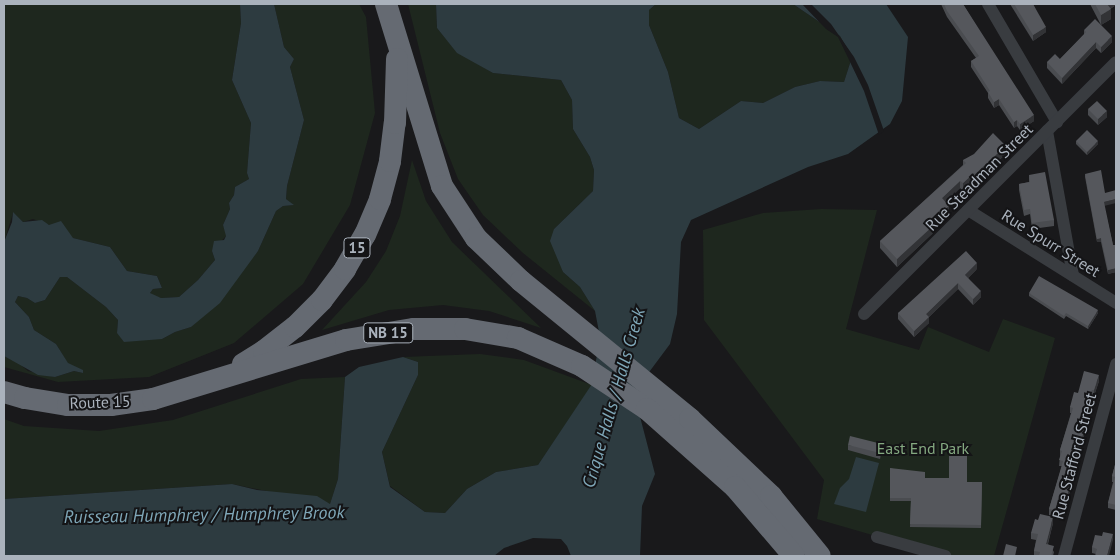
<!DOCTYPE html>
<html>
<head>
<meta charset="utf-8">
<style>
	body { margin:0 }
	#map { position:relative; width:1120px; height:560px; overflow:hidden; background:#19191b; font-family:"PT Sans",sans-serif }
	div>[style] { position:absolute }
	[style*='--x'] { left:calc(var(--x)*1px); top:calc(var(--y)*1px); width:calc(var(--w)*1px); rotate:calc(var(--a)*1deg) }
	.green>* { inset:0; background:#1e271e }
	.water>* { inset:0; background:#2d3b40 }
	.pier>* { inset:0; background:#19191b }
	.street>* { height:12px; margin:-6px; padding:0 6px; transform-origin:6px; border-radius:6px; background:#393c40 }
	.highway>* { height:22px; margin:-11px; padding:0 11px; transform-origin:11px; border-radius:11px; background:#656a72 }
	.wall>* { inset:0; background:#4a4c50 }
	.shaded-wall>* { inset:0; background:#323336 }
	.building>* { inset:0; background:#55575c }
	span { translate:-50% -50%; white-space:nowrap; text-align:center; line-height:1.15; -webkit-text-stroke:4px #141416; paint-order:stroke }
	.shield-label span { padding:1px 4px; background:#141416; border:1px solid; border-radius:4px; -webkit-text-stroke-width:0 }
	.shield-label { font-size:15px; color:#aab2bc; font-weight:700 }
	.street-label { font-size:16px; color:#aab2bc }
	.park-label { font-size:16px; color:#84a880 }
	.water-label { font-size:18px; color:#7fa7b8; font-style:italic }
	.frame { position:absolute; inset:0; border:5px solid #aab2bc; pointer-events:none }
</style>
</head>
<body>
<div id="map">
	<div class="green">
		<i style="clip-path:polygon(4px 4px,240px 4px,241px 23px,232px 80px,251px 123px,247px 173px,249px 179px,235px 187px,234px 195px,229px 203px,230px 209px,223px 225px,227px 235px,212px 251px,215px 260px,198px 280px,179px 297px,161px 298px,153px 296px,150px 293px,153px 289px,162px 288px,157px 276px,127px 271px,110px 247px,73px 238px,49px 225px,33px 219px,23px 222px,13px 213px,4px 242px)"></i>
		<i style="clip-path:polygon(274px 4px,359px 4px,366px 17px,375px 113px,350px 205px,303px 284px,234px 343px,149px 377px,58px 382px,4px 367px,4px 356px,17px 362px,28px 371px,55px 377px,74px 371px,83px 373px,82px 370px,68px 364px,56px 344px,34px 330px,29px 317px,15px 302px,18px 296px,27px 298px,35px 303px,45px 300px,60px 277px,67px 277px,106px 307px,118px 320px,117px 333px,162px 339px,175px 332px,191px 327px,258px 251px,276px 211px,283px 206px,293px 205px,286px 199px,287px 186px,304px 120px,290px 67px,294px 59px,284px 47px)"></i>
		<i style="clip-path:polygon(408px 4px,436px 4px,437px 28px,457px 52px,493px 73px,561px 80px,572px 100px,573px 129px,590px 157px,594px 170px,593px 191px,554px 229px,563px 272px,580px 287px,595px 311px,523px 253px,483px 215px,458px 179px,440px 133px)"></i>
		<i style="clip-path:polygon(656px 4px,793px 4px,840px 36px,852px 57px,844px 82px,820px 81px,795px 87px,763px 103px,741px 101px,699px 129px,679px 118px,668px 72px,649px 25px,649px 10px)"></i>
		<i style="clip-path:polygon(412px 160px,426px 201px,452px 242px,541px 328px,489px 311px,443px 305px,389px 310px,322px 330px,366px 282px,386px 251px,400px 216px)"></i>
		<i style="clip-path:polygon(821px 209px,877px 210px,846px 329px,919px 350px,928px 327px,989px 352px,1003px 319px,1055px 338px,994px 556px,945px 556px,817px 519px,824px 480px,704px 320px,703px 230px,763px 213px)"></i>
		<i style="clip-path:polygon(480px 354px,524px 360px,592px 385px,538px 465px,496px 472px,467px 489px,445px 513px,425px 512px,390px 486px,382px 452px,418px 375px,418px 362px,403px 357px)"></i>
		<i style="clip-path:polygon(345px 377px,338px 479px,330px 504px,232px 484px,4px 499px,4px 419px,24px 426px,99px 431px,173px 420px,301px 379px)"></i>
	</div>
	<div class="water">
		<i style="clip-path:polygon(240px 4px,274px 4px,284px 47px,294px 59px,290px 67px,304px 120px,287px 186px,286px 199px,294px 205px,283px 206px,276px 211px,258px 251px,220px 303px,191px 327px,175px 332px,162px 339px,124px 342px,117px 333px,118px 320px,106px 307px,67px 277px,60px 277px,45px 300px,35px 303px,27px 298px,18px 296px,15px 302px,29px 317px,34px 330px,56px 344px,68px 363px,83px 370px,83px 373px,74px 371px,55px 377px,38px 375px,4px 356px,4px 242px,12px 222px,13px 212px,23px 222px,42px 220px,49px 225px,61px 221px,73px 238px,110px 247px,127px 271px,157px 276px,162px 288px,153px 289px,150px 293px,161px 298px,179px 297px,198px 280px,215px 260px,212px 251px,214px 241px,224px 240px,226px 236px,223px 225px,230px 209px,229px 203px,234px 195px,235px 187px,249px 179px,247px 173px,251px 123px,232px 80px,241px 23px)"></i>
		<i style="clip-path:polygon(436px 4px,656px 4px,649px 10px,649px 25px,668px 72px,679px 118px,699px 129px,741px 101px,763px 103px,795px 87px,820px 81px,844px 82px,852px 57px,840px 36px,793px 4px,886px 4px,908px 37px,902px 101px,890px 124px,848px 154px,808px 167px,691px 220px,681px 242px,677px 314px,670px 344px,638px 387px,638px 409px,655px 474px,642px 506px,640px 556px,571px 556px,567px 546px,561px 539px,533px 538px,504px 548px,494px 556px,4px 556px,4px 499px,232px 484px,257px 490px,317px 496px,330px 504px,338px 479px,345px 377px,359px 367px,403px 357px,418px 362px,418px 375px,382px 452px,390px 487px,425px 512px,445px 513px,467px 489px,496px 472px,538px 465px,592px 384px,600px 337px,595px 311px,580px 287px,563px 272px,550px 241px,554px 229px,593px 191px,594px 170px,590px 157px,573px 129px,572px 100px,561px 80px,493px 73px,457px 53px,437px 28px)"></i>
		<i style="clip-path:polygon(856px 457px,879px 463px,866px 512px,834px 504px,840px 488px,849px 479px)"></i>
	</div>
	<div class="pier">
		<i style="clip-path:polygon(802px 4px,811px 4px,831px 24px,854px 57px,868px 85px,884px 131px,879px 135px,864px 91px,838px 37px,826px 29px)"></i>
	</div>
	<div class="street">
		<i style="--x:988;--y:4;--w:137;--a:59.7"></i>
		<i style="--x:1047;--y:131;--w:147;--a:79.8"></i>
		<i style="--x:968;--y:210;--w:175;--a:32.1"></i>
		<i style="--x:864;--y:314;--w:356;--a:-45"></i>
		<i style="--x:877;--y:537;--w:71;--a:15.6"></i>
		<i style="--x:1064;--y:556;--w:199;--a:-74.8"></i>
	</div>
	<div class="highway">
		<i style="--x:386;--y:4;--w:190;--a:72.9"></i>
		<i style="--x:442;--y:186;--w:62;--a:56.8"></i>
		<i style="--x:476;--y:238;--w:62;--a:43.7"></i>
		<i style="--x:521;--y:281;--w:218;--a:39.2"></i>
		<i style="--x:690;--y:419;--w:112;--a:43.5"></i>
		<i style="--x:771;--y:496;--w:77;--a:50.8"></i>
		<i style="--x:243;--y:364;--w:25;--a:-32"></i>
		<i style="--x:264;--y:351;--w:39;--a:-38"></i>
		<i style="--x:295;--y:327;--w:38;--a:-45"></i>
		<i style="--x:322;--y:300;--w:39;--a:-53"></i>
		<i style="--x:345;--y:269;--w:39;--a:-60"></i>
		<i style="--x:365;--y:235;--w:39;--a:-67"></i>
		<i style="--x:380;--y:199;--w:39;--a:-75"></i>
		<i style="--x:390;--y:161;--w:38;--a:-83"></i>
		<i style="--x:395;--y:123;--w:64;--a:-88.2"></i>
		<i style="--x:4;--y:392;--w:22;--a:16"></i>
		<i style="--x:25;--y:398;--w:44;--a:9.2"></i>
		<i style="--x:68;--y:405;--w:43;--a:0"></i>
		<i style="--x:111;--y:405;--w:42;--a:-8.1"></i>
		<i style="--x:153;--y:399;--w:202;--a:-17"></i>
		<i style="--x:346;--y:340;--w:69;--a:-9.2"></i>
		<i style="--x:414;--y:329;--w:51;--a:0"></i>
		<i style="--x:465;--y:329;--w:54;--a:9.6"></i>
		<i style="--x:518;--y:338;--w:70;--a:23.6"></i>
		<i style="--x:582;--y:366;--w:78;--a:33.5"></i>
		<i style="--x:647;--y:409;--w:118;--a:41.6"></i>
		<i style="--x:735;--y:487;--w:91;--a:49.5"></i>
	</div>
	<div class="wall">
		<i style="clip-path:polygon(941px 4px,963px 4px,1034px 121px,1020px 130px,1017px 126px,1014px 128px,999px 105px,994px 108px,988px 98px,988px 93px,971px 67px,971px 61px,976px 58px,947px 17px)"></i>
		<i style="clip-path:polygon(1010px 4px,1033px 4px,1046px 32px,1033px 41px)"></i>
		<i style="clip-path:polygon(1090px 4px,1116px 4px,1116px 5px,1110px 9px,1111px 19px,1101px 25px)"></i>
		<i style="clip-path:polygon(1084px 30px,1112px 42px,1101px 53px,1096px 48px,1062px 84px,1047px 68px,1047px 62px,1060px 59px,1084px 35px)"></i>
		<i style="clip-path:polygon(1088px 109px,1107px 117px,1098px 125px,1088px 115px)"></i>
		<i style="clip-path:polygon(1076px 141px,1098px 144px,1087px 155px,1076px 144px)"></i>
		<i style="clip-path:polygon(1006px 154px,975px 182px,974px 180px,963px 191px,960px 188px,945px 202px,949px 214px,933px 229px,933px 233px,897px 267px,880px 248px,880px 241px,963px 165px,963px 160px)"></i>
		<i style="clip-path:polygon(1085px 174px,1104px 206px,1113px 245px,1116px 245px,1116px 272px,1108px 274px,1101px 242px,1097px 242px,1085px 177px)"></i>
		<i style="clip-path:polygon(1029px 175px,1054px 220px,1054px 226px,1032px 229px,1030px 214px,1024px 216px,1019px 190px,1019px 184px,1029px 182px)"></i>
		<i style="clip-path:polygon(977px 269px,968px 278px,981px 297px,973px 305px,958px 289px,929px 317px,929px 323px,914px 337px,898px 319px,898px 313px)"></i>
		<i style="clip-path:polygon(1029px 293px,1098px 313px,1088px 329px,1066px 316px,1064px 319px,1029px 296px)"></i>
		<i style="clip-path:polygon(1099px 381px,1094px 396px,1092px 396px,1085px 421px,1086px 428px,1063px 518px,1049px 515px,1049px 509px,1062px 466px,1059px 466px,1060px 456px,1060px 450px,1071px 413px,1070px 413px,1070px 407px,1078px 393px)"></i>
		<i style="clip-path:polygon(848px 445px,882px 450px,880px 459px,848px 450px)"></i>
		<i style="clip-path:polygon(1116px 461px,1116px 510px,1108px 508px,1108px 503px,1113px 482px,1112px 482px,1112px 476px)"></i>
		<i style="clip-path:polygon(890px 468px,925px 478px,967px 482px,982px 482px,981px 528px,910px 527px,911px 501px,890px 501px)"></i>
		<i style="clip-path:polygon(1053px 523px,1048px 544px,1054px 552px,1053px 556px,1034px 556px,1034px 551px,1036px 540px,1031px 539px,1031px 533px)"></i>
		<i style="clip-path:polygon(1113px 540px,1096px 554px,1092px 553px,1092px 547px)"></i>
	</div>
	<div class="shaded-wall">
		<i style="clip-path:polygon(1106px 4px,1116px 4px,1116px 5px,1106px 12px)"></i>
		<i style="clip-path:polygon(1111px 9px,1111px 19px,1101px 25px,1101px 15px)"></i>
		<i style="clip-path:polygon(1046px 27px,1046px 32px,1033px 41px,1033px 35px)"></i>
		<i style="clip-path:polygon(1112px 36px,1112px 42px,1101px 53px,1101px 47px)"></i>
		<i style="clip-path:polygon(1096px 42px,1096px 48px,1062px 84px,1062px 78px)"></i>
		<i style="clip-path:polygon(999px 99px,999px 105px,994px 108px,994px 102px)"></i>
		<i style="clip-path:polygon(1107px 111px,1107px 117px,1098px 125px,1098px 119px)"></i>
		<i style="clip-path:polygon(1034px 115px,1034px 121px,1020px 130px,1020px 124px)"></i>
		<i style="clip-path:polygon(1017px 120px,1017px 126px,1014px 128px,1014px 122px)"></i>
		<i style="clip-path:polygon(1098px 141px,1098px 144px,1087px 155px,1087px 152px)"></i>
		<i style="clip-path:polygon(1006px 146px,1006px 154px,975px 182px,975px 174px)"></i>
		<i style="clip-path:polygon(974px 173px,974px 180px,963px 191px,963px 183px)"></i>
		<i style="clip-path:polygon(960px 181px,960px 188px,942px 206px,942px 198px)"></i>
		<i style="clip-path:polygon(1116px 199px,1116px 203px,1104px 206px,1104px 202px)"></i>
		<i style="clip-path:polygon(949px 206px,949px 214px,933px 229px,933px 233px,897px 267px,897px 259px,931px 223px)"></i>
		<i style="clip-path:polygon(1101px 238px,1101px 242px,1097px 242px,1097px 239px)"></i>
		<i style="clip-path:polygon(977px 263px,977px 269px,965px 281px,965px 275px)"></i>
		<i style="clip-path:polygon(1116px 268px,1116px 272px,1108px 274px,1108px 270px)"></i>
		<i style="clip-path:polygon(958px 283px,958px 289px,926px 320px,926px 314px)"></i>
		<i style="clip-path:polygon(981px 291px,981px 297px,973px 305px,973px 299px)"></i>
		<i style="clip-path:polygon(1098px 310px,1098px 313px,1088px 329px,1088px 326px)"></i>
		<i style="clip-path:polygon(929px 317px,929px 323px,914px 337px,914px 331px)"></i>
		<i style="clip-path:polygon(1099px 375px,1099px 381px,1094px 396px,1094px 390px)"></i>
		<i style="clip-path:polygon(1092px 390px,1092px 396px,1083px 427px,1083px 421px)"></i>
		<i style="clip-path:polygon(1086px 422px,1086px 428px,1063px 518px,1063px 512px)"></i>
		<i style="clip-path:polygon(882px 444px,882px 450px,880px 459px,880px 453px)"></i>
		<i style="clip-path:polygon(1053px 517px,1053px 523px,1046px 550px,1046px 544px)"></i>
		<i style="clip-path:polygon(1113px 534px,1113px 540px,1109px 556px,1107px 556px)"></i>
	</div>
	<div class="building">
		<i style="clip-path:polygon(944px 4px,963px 4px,1034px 115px,1020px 124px,1017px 120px,1014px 122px,999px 99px,994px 102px,988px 92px,990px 91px,971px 61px,979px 56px,947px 11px)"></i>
		<i style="clip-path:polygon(1014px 4px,1033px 4px,1046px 27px,1033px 35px)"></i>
		<i style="clip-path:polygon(1095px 4px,1107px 4px,1111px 9px,1101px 15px)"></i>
		<i style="clip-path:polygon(1095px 19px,1112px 36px,1101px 47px,1096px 42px,1062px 78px,1047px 62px,1055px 54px,1060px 59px,1086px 32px,1084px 30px)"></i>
		<i style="clip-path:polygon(1097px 101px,1107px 111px,1098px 119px,1088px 109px)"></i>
		<i style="clip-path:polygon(1087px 130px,1098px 141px,1087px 152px,1076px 141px)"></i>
		<i style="clip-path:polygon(993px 133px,1006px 146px,975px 174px,974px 173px,963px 183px,960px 181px,942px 198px,949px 206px,931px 223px,933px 226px,897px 259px,880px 241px,966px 163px,963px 160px,974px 154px)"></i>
		<i style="clip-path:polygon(1101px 170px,1105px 193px,1116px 190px,1116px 199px,1104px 202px,1113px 245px,1116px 245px,1116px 268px,1108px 270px,1101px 238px,1097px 239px,1085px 174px)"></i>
		<i style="clip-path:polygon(1045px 172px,1054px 220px,1032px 223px,1030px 209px,1024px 210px,1019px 184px,1030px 182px,1029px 175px)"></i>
		<i style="clip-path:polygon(966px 251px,977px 263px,965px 275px,981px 291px,973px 299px,958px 283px,926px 314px,929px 317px,914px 331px,898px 313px)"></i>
		<i style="clip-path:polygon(1039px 276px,1098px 310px,1088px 326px,1066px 313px,1064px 316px,1029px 293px)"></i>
		<i style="clip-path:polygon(1084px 371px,1099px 375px,1094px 390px,1092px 390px,1083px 421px,1086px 422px,1063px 512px,1049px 509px,1063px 461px,1059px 460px,1062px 451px,1060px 450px,1073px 408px,1070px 407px,1074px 392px,1078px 393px)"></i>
		<i style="clip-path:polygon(850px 436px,882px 444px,880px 453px,848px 445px)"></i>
		<i style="clip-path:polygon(949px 456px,967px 456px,967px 482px,982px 482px,981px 525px,910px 524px,911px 498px,890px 498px,890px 468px,925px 472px,925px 478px,949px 478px)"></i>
		<i style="clip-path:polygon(1116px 461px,1116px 505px,1108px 503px,1115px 477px,1112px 476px)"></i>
		<i style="clip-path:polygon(1040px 514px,1053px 517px,1046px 544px,1054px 546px,1051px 556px,1039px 556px,1040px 552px,1034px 551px,1038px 534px,1031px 533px,1035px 519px,1038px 520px)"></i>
		<i style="clip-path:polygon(1103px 532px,1113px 534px,1107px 556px,1095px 556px,1097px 549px,1092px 547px,1095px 535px,1102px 536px)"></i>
		<i style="clip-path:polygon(1006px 544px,1017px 547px,1015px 556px,1003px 556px)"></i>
	</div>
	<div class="shield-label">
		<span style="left:357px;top:248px">15</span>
		<span style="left:388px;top:333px">NB 15</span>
	</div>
	<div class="street-label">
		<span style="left:979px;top:177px;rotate:-45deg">Rue Steadman Street</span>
		<span style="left:1051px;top:243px;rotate:32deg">Rue Spurr Street</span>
		<span style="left:100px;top:402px;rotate:-2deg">Route 15</span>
		<span style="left:1074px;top:456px;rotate:-75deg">Rue Stafford Street</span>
	</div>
	<div class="park-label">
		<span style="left:923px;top:448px">East End Park</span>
	</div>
	<div class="water-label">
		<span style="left:614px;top:398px;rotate:-74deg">Crique Halls / Halls Creek</span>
		<span style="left:204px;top:515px;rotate:-1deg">Ruisseau Humphrey / Humphrey Brook</span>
	</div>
	<div class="frame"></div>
</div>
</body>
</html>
